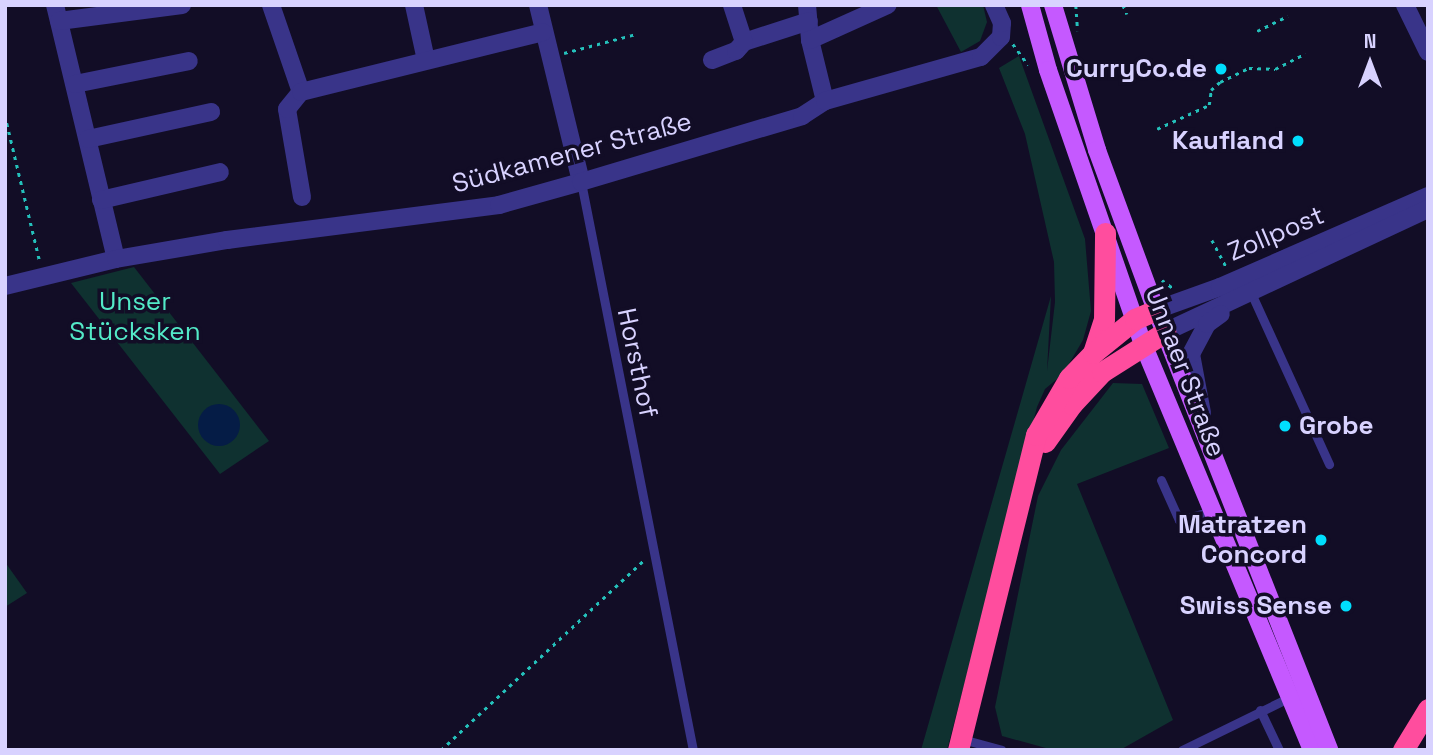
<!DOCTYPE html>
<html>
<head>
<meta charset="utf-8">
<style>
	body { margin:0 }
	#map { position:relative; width:1433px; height:755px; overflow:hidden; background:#120d26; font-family:"Space Grotesk",sans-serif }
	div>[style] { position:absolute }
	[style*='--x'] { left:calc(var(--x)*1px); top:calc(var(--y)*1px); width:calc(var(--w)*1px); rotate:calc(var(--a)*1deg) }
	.green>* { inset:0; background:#0f3130 }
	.water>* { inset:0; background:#051c46 }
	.round { border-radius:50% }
	.path>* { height:2.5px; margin-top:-1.25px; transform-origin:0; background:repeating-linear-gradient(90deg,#24c1bb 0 3.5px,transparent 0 8.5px) }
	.service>* { height:9px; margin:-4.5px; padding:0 4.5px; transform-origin:4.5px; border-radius:4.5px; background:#393489 }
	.minor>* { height:18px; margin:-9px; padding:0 9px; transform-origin:9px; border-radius:9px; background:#393489 }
	.primary>* { height:18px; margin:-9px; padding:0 9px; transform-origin:9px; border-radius:9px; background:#c559ff }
	.motorway>* { height:21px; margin:-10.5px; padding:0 10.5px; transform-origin:10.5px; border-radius:10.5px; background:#ff4d9e }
	.dots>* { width:19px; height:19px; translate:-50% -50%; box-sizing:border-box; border:4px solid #120d26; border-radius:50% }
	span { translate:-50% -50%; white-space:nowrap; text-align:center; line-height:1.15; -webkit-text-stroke:7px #120d26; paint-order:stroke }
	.poi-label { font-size:26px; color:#d8d2ff; font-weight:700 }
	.right { translate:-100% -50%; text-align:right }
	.left { translate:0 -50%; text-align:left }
	.street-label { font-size:26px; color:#d8d2ff }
	.park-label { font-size:26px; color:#53eac8 }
	.frame { position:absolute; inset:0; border:7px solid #d8d2ff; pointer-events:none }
	.north { position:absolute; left:1335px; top:28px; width:70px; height:70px; -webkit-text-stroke:5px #120d26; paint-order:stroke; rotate:0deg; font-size:19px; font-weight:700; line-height:28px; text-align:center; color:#d8d2ff }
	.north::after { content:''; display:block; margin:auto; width:24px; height:32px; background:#d8d2ff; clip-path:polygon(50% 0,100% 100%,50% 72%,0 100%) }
</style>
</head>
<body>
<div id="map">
	<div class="green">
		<i style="clip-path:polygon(936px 5px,983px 5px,987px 22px,980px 41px,961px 52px)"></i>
		<i style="clip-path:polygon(1019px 56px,1085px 239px,1091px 311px,1083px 340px,1063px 374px,1045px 389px,1037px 407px,947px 750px,921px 750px,1051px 296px,1047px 371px,1055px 302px,1054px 262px,1025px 134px,999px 68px)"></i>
		<i style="clip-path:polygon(134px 267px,269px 441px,220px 474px,71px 283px)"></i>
		<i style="clip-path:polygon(1113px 383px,1142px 384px,1169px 448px,1077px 484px,1173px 720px,1120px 750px,1053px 750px,1002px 736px,995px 707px,1038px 496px,1061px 450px)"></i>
		<i style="clip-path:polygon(5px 562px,27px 593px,5px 607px)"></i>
	</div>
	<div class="water">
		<i class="round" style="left:198px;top:404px;width:42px;height:42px"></i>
	</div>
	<div class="path">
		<i style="--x:1076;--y:5;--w:26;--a:86"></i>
		<i style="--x:1123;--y:5;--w:10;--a:66"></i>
		<i style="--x:1257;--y:31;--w:34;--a:-26"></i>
		<i style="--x:1013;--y:44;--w:26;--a:54"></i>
		<i style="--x:564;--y:53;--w:74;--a:-14.8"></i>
		<i style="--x:5;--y:115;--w:151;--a:76.6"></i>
		<i style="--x:1157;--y:129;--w:57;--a:-24.8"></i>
		<i style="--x:1209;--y:105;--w:15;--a:-82"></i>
		<i style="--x:1211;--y:90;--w:12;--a:-42"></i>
		<i style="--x:1220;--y:82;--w:32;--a:-26"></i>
		<i style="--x:1249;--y:68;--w:26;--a:2"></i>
		<i style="--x:1275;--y:69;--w:34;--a:-27"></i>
		<i style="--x:1212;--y:240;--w:32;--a:62"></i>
		<i style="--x:1162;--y:280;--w:14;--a:36"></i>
		<i style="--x:441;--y:750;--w:277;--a:-43.1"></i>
	</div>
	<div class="service">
		<i style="--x:581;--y:182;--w:579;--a:78.85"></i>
		<i style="--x:1252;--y:295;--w:186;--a:65.5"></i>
		<i style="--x:1161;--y:480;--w:44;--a:65.8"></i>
		<i style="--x:1179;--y:520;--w:34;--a:-15"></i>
		<i style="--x:1260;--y:710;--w:44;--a:64.6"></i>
		<i style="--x:962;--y:739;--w:41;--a:15.4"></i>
		<i style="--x:1182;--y:750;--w:120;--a:-26.1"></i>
	</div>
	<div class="minor">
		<i style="--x:55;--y:5;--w:261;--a:76.5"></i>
		<i style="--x:271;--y:5;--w:92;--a:71"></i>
		<i style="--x:414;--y:5;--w:56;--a:77.7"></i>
		<i style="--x:538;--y:5;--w:182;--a:76.3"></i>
		<i style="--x:807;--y:5;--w:35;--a:85"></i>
		<i style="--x:810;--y:40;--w:63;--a:76.2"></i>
		<i style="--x:1405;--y:5;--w:52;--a:63.9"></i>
		<i style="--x:59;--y:21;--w:124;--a:-7.4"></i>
		<i style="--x:810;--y:40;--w:85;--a:-24.2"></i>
		<i style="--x:744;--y:42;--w:68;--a:-17.9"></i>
		<i style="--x:712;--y:60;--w:26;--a:-21"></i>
		<i style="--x:736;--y:51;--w:12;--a:-48"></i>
		<i style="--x:744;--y:42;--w:39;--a:-108"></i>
		<i style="--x:75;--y:84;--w:116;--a:-11.4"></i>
		<i style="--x:88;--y:139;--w:126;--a:-12.4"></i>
		<i style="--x:302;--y:197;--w:89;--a:-99.7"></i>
		<i style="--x:287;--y:109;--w:22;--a:-51"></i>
		<i style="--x:301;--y:92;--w:249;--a:-13.9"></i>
		<i style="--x:101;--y:200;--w:122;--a:-13.2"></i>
		<i style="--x:5;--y:286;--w:114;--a:-13.7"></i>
		<i style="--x:116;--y:259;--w:113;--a:-9.7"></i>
		<i style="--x:227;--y:240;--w:274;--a:-7.3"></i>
		<i style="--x:499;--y:205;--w:85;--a:-15.7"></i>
		<i style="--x:581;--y:182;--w:231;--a:-16.6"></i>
		<i style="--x:802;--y:116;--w:27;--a:-33"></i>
		<i style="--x:825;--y:101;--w:162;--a:-15.8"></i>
		<i style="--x:981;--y:57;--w:28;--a:-45"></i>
		<i style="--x:1001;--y:37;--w:14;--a:-86"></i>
		<i style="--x:1002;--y:23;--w:20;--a:-114"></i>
		<i style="--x:1156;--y:310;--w:68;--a:-19.8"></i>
		<i style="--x:1220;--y:287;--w:227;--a:-23.6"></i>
		<i style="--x:1165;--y:332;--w:290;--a:-25.1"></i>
		<i style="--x:1202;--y:413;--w:60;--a:-100.6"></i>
		<i style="--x:1191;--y:354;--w:34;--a:-62"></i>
		<i style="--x:1207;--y:324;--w:17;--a:-36"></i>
	</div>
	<div class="primary">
		<i style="--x:1030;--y:5;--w:67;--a:74.5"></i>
		<i style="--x:1048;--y:70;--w:290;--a:70.9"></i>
		<i style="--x:1143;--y:344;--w:440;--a:67.4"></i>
		<i style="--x:1053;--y:5;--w:152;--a:73.1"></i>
		<i style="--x:1097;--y:150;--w:171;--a:69.8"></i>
		<i style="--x:1156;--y:310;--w:473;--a:68.5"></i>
	</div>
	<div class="motorway">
		<i style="--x:1093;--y:353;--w:35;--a:-72"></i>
		<i style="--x:1104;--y:320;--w:87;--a:-89.3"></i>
		<i style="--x:1045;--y:442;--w:47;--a:-54.6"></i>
		<i style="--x:1072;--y:404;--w:44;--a:-46.8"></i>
		<i style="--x:1102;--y:372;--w:75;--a:-32.4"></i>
		<i style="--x:958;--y:750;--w:325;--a:-76.1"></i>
		<i style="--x:1036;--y:435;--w:66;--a:-59.9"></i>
		<i style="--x:1069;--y:378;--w:35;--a:-46"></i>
		<i style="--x:1093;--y:353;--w:54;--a:-39"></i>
		<i style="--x:1135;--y:319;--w:23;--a:-23"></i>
		<i style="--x:1403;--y:750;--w:48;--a:-58.6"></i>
	</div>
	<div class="dots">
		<i style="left:1221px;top:69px;background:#00defd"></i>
		<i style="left:1298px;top:141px;background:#00defd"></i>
		<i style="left:1285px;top:426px;background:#00defd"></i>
		<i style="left:1321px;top:540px;background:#00defd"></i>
		<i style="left:1346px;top:606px;background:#00defd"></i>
	</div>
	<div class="poi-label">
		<span class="right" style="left:1207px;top:69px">CurryCo.de</span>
		<span class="right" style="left:1284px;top:141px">Kaufland</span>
		<span class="left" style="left:1299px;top:426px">Grobe</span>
		<span class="right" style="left:1307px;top:540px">Matratzen<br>Concord</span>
		<span class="right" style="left:1332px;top:606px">Swiss Sense</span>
	</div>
	<div class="street-label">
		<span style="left:572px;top:153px;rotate:-15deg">Südkamener Straße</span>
		<span style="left:1276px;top:234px;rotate:-23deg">Zollpost</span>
		<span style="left:637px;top:363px;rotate:78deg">Horsthof</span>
		<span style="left:1185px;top:372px;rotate:69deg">Unnaer Straße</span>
	</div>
	<div class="park-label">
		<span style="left:135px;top:317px">Unser<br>Stücksken</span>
	</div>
	<div class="frame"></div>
	<div class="north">N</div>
</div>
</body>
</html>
